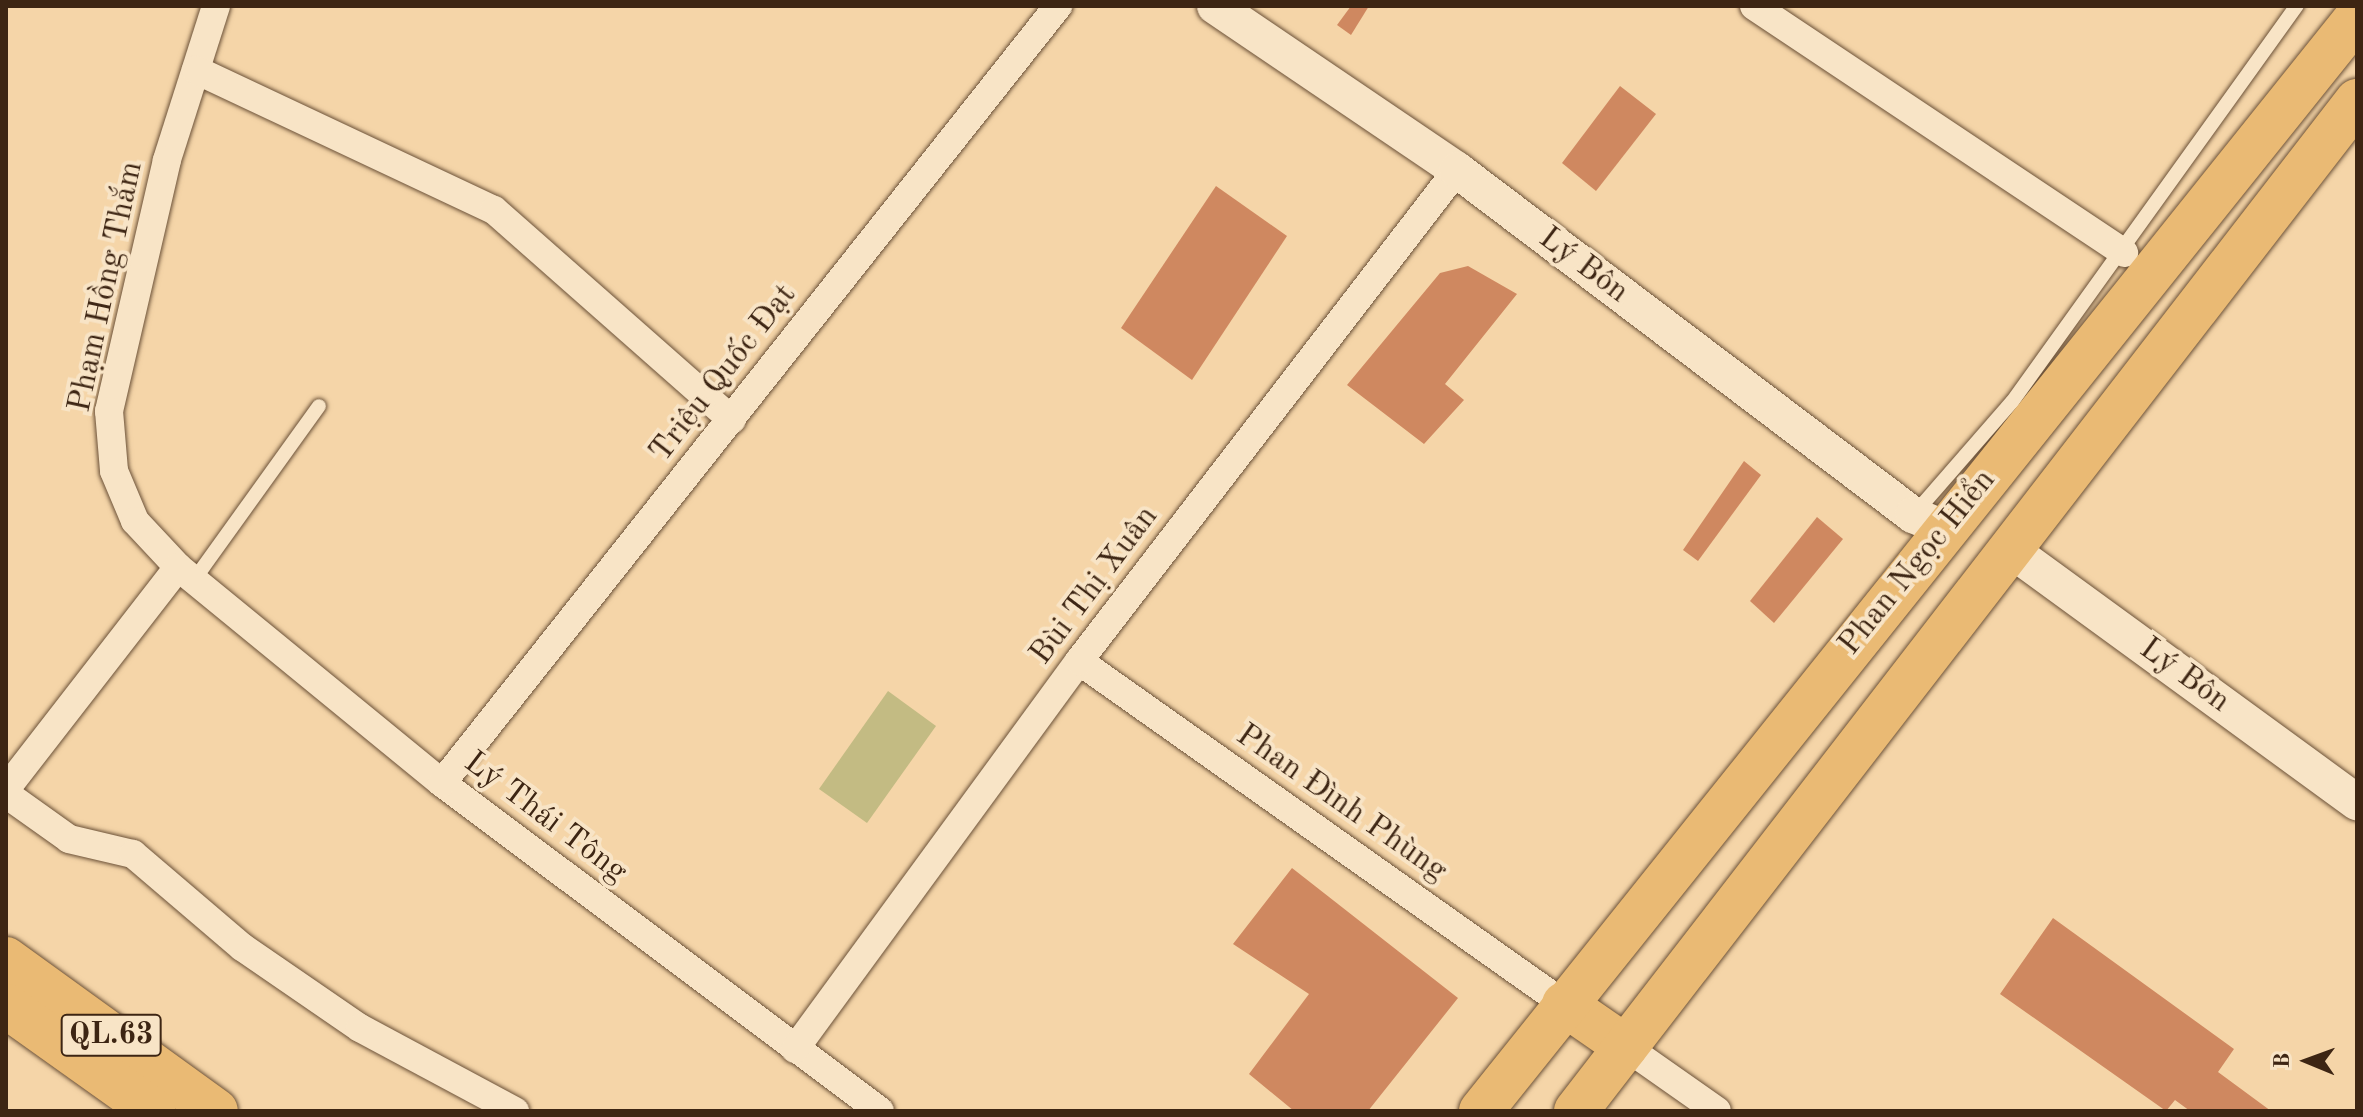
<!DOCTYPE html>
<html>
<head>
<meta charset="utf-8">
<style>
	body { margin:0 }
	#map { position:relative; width:2363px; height:1117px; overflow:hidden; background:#f5d5a8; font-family:"Old Standard TT",serif }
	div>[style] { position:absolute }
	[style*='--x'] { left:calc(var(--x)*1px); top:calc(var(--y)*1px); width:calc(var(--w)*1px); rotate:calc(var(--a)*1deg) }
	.green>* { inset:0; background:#c3bb83 }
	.building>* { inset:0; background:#cf8860 }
	.roads { filter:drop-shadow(0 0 2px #6b5138) drop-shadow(0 0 2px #6b5138) }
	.service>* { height:14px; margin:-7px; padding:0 7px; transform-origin:7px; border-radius:7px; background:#f8e4c6 }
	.minor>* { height:28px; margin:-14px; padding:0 14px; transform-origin:14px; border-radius:14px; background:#f8e4c6 }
	.tertiary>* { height:36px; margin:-18px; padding:0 18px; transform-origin:18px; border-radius:18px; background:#f8e4c6 }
	.trunk>* { height:44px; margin:-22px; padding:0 22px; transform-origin:22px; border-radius:22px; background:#eaba74 }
	span { translate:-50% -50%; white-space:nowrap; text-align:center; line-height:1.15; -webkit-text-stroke:8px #f8e4c6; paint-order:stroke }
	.shield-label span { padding:2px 6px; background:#f8e4c6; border:2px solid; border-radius:6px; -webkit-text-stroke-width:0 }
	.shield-label { font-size:30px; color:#3d2513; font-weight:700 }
	.street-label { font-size:32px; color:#3d2513 }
	.frame { position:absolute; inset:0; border:8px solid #3d2513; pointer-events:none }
	.north { position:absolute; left:2267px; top:1021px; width:80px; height:80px; -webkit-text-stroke:6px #f8e4c6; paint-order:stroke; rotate:271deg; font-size:22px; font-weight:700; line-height:32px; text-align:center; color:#3d2513 }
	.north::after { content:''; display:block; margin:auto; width:28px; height:36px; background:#3d2513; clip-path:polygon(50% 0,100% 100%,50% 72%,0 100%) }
</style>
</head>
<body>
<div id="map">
	<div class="green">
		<i style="clip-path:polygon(888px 691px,936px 726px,867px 823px,819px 789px)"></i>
	</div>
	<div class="building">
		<i style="clip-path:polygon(1351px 6px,1369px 6px,1351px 35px,1337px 25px)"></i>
		<i style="clip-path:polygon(1620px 86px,1656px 114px,1596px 191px,1562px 163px)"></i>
		<i style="clip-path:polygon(1216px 186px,1287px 236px,1192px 380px,1121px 328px)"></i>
		<i style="clip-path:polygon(1468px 266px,1517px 294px,1445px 384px,1464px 400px,1424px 444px,1347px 385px,1440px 273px)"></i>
		<i style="clip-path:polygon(1744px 461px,1761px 475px,1698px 561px,1683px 550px)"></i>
		<i style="clip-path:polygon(1817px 517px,1843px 539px,1774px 623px,1750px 601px)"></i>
		<i style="clip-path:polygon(1292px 868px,1458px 998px,1368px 1111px,1294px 1111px,1249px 1074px,1309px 994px,1233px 944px)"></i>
		<i style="clip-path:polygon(2053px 918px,2234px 1049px,2218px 1072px,2271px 1111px,2190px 1111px,2175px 1100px,2166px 1111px,2000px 994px)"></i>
	</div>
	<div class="roads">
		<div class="service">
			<i style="--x:1915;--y:513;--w:147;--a:-48.9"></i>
			<i style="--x:2012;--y:402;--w:488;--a:-54.3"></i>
			<i style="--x:194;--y:580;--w:214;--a:-54.3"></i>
		</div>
		<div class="minor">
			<i style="--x:216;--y:6;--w:162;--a:107.7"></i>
			<i style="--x:167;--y:160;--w:258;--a:103"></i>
			<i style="--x:109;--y:411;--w:60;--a:85.2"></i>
			<i style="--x:114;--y:471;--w:54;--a:67.2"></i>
			<i style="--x:135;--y:521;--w:63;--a:46.9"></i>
			<i style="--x:178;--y:567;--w:341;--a:39.3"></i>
			<i style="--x:442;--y:783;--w:547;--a:36.83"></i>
			<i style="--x:1754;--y:6;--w:445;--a:33.7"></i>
			<i style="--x:196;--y:70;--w:329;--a:25.2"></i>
			<i style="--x:494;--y:210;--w:317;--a:41.4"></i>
			<i style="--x:1079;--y:661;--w:594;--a:35.27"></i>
			<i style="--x:442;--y:783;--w:992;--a:-51.59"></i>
			<i style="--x:6;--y:789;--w:281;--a:-52.2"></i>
			<i style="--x:6;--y:794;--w:77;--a:35.5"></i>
			<i style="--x:69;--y:839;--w:66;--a:13.2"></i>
			<i style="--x:133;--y:854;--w:143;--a:40.5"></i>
			<i style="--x:242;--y:947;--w:143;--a:34.5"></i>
			<i style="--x:360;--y:1028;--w:176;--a:28.2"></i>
			<i style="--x:1626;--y:1047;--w:111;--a:35.1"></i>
			<i style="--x:795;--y:1049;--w:481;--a:-53.8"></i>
			<i style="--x:1079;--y:661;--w:620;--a:-52.41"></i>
		</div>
		<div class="tertiary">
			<i style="--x:1215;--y:6;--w:292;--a:34.1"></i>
			<i style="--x:1457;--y:170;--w:572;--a:37.11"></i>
			<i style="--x:1913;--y:515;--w:36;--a:23"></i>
			<i style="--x:2011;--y:550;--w:428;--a:36.1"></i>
		</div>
		<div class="trunk">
			<i style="--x:6;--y:959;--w:259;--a:35.9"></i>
			<i style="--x:1564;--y:1004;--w:75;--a:34.7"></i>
			<i style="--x:6;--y:1006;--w:181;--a:35.5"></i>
			<i style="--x:1481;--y:1111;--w:1402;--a:-51.31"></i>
			<i style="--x:1576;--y:1111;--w:1277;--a:-52.29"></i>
		</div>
	</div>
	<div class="shield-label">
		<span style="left:111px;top:1035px">QL.63</span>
	</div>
	<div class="street-label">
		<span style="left:1583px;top:266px;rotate:37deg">Lý Bôn</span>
		<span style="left:107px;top:287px;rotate:-78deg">Phạm Hồng Thắm</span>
		<span style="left:724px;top:374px;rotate:-52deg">Triệu Quốc Đạt</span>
		<span style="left:1918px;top:563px;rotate:-51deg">Phan Ngọc Hiển</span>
		<span style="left:1095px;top:586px;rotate:-53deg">Bùi Thị Xuân</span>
		<span style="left:2184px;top:676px;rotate:36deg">Lý Bôn</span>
		<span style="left:1341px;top:804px;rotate:35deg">Phan Đình Phùng</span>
		<span style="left:545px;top:818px;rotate:37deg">Lý Thái Tông</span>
	</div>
	<div class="frame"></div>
	<div class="north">B</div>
</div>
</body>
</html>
